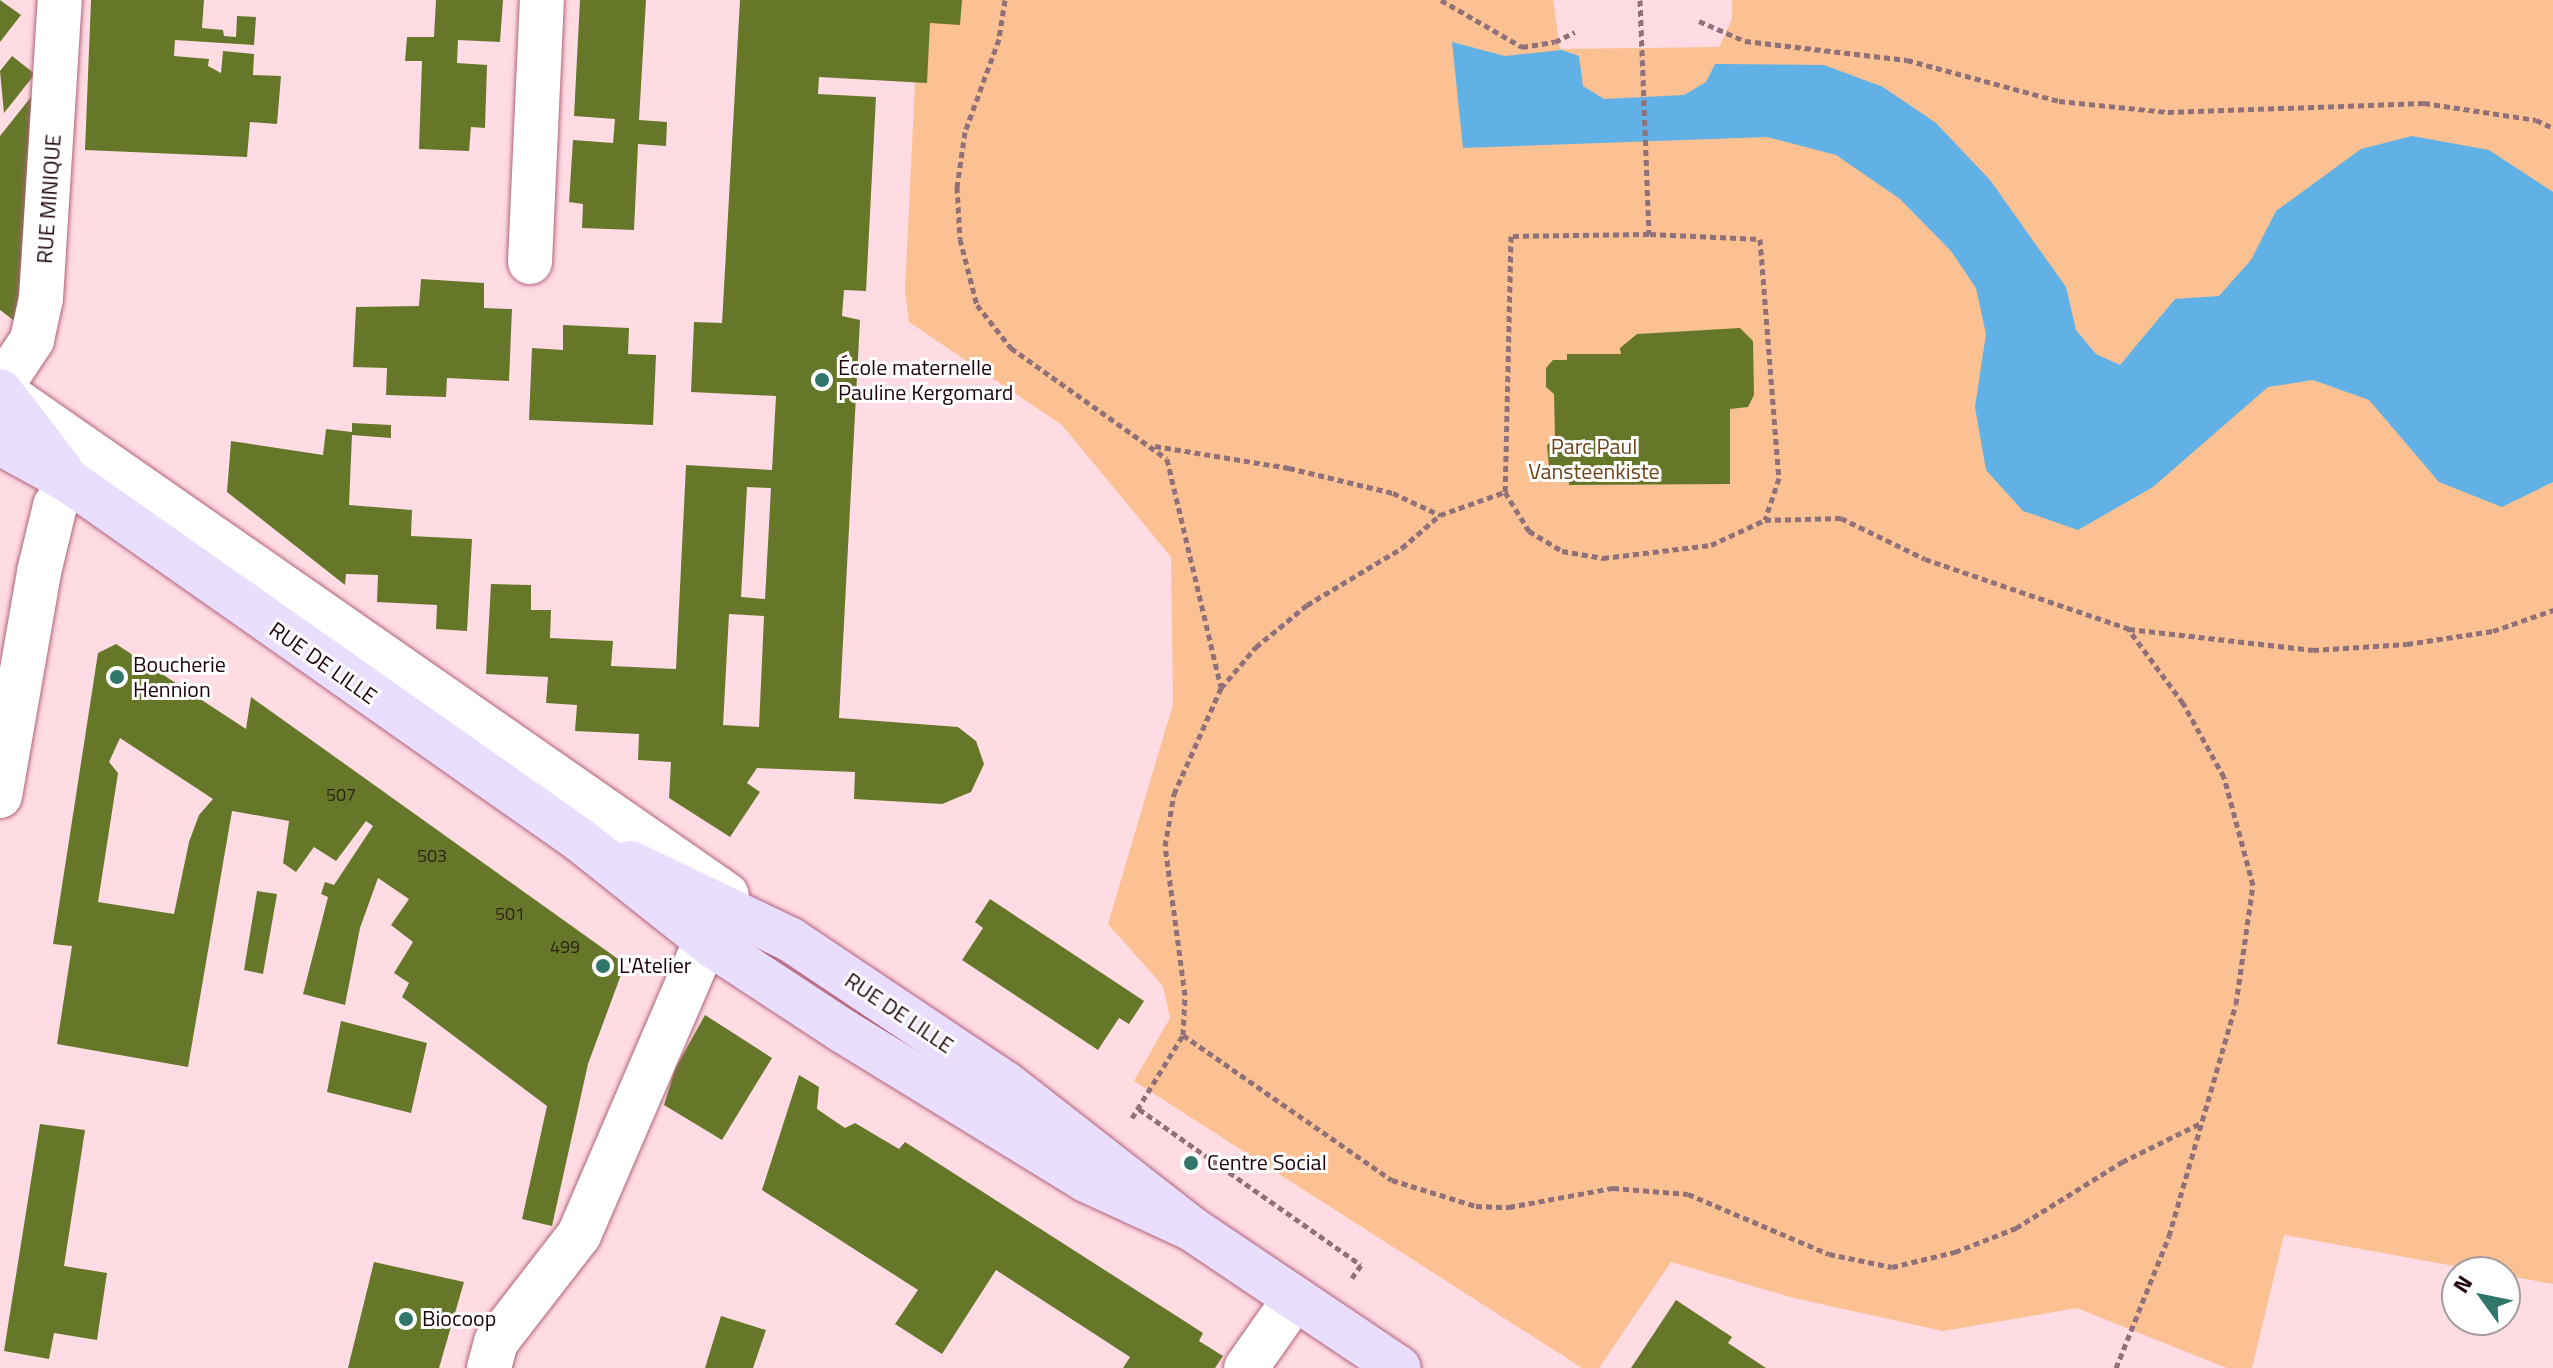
<!DOCTYPE html>
<html>
<head>
<meta charset="utf-8">
<style>
	body { margin:0 }
	#map { position:relative; width:2553px; height:1368px; overflow:hidden; background:#ffdbe4; font-family:"Titillium Web",sans-serif }
	div>[style] { position:absolute }
	[style*='--x'] { left:calc(var(--x)*1px); top:calc(var(--y)*1px); width:calc(var(--w)*1px); rotate:calc(var(--a)*1deg) }
	.green>* { inset:0; background:#fbc192 }
	.water>* { inset:0; background:#61b1e7 }
	.building>* { inset:0; background:#67772a }
	.path>* { height:5px; margin-top:-2.5px; transform-origin:0; background:repeating-linear-gradient(90deg,#90717a 0 6px,transparent 0 10px) }
	.roads { filter:drop-shadow(0 0 2px #b0637b) drop-shadow(0 0 2px #b0637b) }
	.minor>* { height:44px; margin:-22px; padding:0 22px; transform-origin:22px; border-radius:22px; background:#fff }
	.major>* { height:44px; margin:-22px; padding:0 22px; transform-origin:22px; border-radius:22px; background:#e9defe }
	.dots>* { width:22px; height:22px; translate:-50% -50%; box-sizing:border-box; border:4px solid #fff; border-radius:50% }
	span { translate:-50% -50%; white-space:nowrap; text-align:center; line-height:1.15; -webkit-text-stroke:6px #fff; paint-order:stroke }
	.number-label { font-size:18px; color:#312114 }
	.number-label span { -webkit-text-stroke-width:0 }
	.street-label { font-size:22px; color:#1f040d }
	.poi-label { font-size:22px; color:#1f040d }
	.left { translate:0 -50%; text-align:left }
	.park-label { font-size:22px; color:#704317 }
	.north { position:absolute; left:2441px; top:1256px; width:80px; height:80px; box-sizing:border-box; background:#fff; border:2px solid #a59b9e; border-radius:50%; rotate:303deg; font-size:22px; font-weight:700; line-height:32px; text-align:center; color:#1f040d }
	.north::after { content:''; display:block; margin:auto; width:28px; height:36px; background:#31766a; clip-path:polygon(50% 0,100% 100%,50% 72%,0 100%) }
</style>
</head>
<body>
<div id="map">
	<div class="green">
		<i style="clip-path:polygon(919px 0,1553px 0,1560px 49px,1719px 47px,1732px 19px,1732px 0,2553px 0,2553px 1284px,2284px 1235px,2252px 1368px,2227px 1368px,2077px 1308px,1943px 1331px,1794px 1298px,1671px 1262px,1599px 1368px,1582px 1368px,1134px 1081px,1170px 1018px,1163px 986px,1108px 924px,1173px 704px,1171px 557px,1062px 425px,909px 322px,905px 290px)"></i>
	</div>
	<div class="water">
		<i style="clip-path:polygon(1452px 42px,1505px 56px,1562px 50px,1579px 56px,1583px 86px,1604px 99px,1684px 95px,1706px 82px,1715px 64px,1824px 65px,1883px 87px,1936px 123px,1990px 180px,2066px 287px,2076px 330px,2096px 354px,2120px 365px,2175px 299px,2219px 296px,2251px 260px,2276px 211px,2361px 149px,2412px 136px,2489px 150px,2553px 192px,2553px 482px,2502px 507px,2439px 482px,2369px 400px,2313px 380px,2268px 387px,2153px 487px,2078px 530px,2023px 511px,1986px 470px,1975px 407px,1986px 334px,1976px 288px,1951px 251px,1900px 199px,1836px 155px,1767px 137px,1463px 148px)"></i>
	</div>
	<div class="building">
		<i style="clip-path:polygon(0 0,21px 15px,0 42px)"></i>
		<i style="clip-path:polygon(91px 0,204px 0,202px 28px,223px 30px,224px 36px,236px 37px,237px 16px,256px 17px,254px 45px,175px 40px,174px 56px,209px 59px,208px 66px,221px 73px,223px 51px,254px 54px,253px 75px,281px 76px,277px 124px,250px 122px,247px 157px,85px 150px)"></i>
		<i style="clip-path:polygon(436px 0,503px 0,500px 42px,458px 40px,457px 63px,487px 65px,485px 128px,471px 127px,469px 151px,419px 149px,422px 61px,405px 61px,407px 37px,434px 37px)"></i>
		<i style="clip-path:polygon(580px 0,646px 0,639px 120px,667px 122px,666px 146px,638px 144px,634px 230px,582px 228px,583px 204px,569px 202px,573px 140px,613px 143px,615px 119px,574px 116px)"></i>
		<i style="clip-path:polygon(evenodd,740px 0,962px 0,960px 25px,930px 23px,927px 83px,819px 77px,818px 94px,876px 97px,866px 291px,844px 290px,842px 316px,860px 320px,839px 718px,958px 727px,976px 741px,984px 764px,971px 792px,942px 804px,854px 799px,855px 772px,757px 768px,747px 783px,760px 792px,730px 837px,669px 798px,671px 762px,638px 760px,639px 734px,575px 731px,577px 705px,546px 703px,548px 677px,486px 674px,491px 584px,531px 585px,531px 610px,551px 610px,550px 638px,613px 641px,611px 666px,676px 669px,686px 465px,772px 470px,776px 396px,691px 392px,694px 322px,722px 323px,740px 0,747px 487px,771px 488px,765px 599px,741px 597px,747px 487px,740px 0,729px 614px,764px 616px,759px 727px,723px 725px,729px 614px)"></i>
		<i style="clip-path:polygon(12px 56px,35px 74px,4px 113px,0 71px)"></i>
		<i style="clip-path:polygon(35px 92px,24px 328px,0 310px,0 136px)"></i>
		<i style="clip-path:polygon(421px 279px,484px 283px,484px 308px,512px 309px,509px 381px,447px 378px,446px 397px,386px 395px,387px 368px,353px 367px,356px 307px,419px 306px)"></i>
		<i style="clip-path:polygon(563px 325px,629px 328px,628px 354px,656px 355px,653px 425px,529px 420px,532px 348px,563px 350px)"></i>
		<i style="clip-path:polygon(1740px 328px,1753px 341px,1754px 395px,1748px 407px,1730px 409px,1730px 484px,1569px 485px,1568px 473px,1549px 467px,1547px 445px,1555px 438px,1554px 394px,1546px 387px,1546px 368px,1553px 360px,1567px 360px,1567px 354px,1621px 354px,1620px 348px,1637px 334px)"></i>
		<i style="clip-path:polygon(352px 423px,391px 425px,391px 438px,352px 435px,349px 505px,412px 510px,411px 536px,472px 539px,467px 631px,436px 629px,437px 605px,377px 602px,378px 575px,346px 574px,345px 585px,227px 492px,231px 441px,323px 455px,326px 429px,352px 432px)"></i>
		<i style="clip-path:polygon(evenodd,116px 644px,246px 729px,251px 697px,625px 964px,588px 1064px,552px 1226px,522px 1219px,547px 1106px,402px 997px,409px 983px,394px 973px,413px 942px,391px 925px,409px 899px,378px 878px,360px 928px,345px 1005px,303px 994px,328px 897px,321px 894px,325px 882px,334px 885px,373px 826px,366px 821px,336px 861px,314px 847px,296px 872px,283px 863px,289px 821px,232px 811px,188px 1067px,57px 1044px,72px 946px,53px 944px,98px 653px,116px 644px,120px 738px,213px 799px,199px 815px,189px 842px,174px 914px,98px 902px,118px 773px,109px 762px,120px 738px)"></i>
		<i style="clip-path:polygon(257px 891px,277px 894px,263px 974px,244px 970px)"></i>
		<i style="clip-path:polygon(990px 899px,1144px 1001px,1129px 1024px,1119px 1018px,1098px 1050px,962px 960px,983px 928px,975px 922px)"></i>
		<i style="clip-path:polygon(705px 1015px,772px 1058px,722px 1140px,664px 1105px,675px 1069px)"></i>
		<i style="clip-path:polygon(341px 1021px,427px 1043px,411px 1113px,327px 1092px)"></i>
		<i style="clip-path:polygon(799px 1075px,819px 1087px,817px 1109px,845px 1128px,855px 1123px,899px 1149px,905px 1142px,1203px 1333px,1199px 1341px,1223px 1356px,1215px 1368px,1123px 1368px,1130px 1357px,996px 1270px,942px 1354px,895px 1324px,918px 1290px,762px 1190px)"></i>
		<i style="clip-path:polygon(40px 1124px,85px 1130px,64px 1266px,107px 1273px,97px 1340px,54px 1333px,49px 1359px,4px 1351px)"></i>
		<i style="clip-path:polygon(374px 1262px,464px 1282px,439px 1368px,348px 1368px)"></i>
		<i style="clip-path:polygon(1676px 1300px,1732px 1337px,1728px 1343px,1766px 1368px,1631px 1368px)"></i>
		<i style="clip-path:polygon(721px 1316px,766px 1330px,753px 1368px,705px 1368px)"></i>
	</div>
	<div class="path">
		<i style="--x:1005;--y:0;--w:39;--a:99"></i>
		<i style="--x:999;--y:39;--w:99;--a:110.1"></i>
		<i style="--x:965;--y:132;--w:56;--a:98.3"></i>
		<i style="--x:957;--y:187;--w:52;--a:86.7"></i>
		<i style="--x:960;--y:239;--w:68;--a:75.6"></i>
		<i style="--x:977;--y:305;--w:55;--a:51.7"></i>
		<i style="--x:1011;--y:348;--w:191;--a:35.4"></i>
		<i style="--x:1167;--y:459;--w:234;--a:76.7"></i>
		<i style="--x:1441;--y:0;--w:94;--a:30.1"></i>
		<i style="--x:1522;--y:47;--w:33;--a:-9"></i>
		<i style="--x:1555;--y:42;--w:22;--a:-27"></i>
		<i style="--x:1640;--y:0;--w:234;--a:87.8"></i>
		<i style="--x:1649;--y:234;--w:138;--a:179.2"></i>
		<i style="--x:1511;--y:236;--w:256;--a:91.3"></i>
		<i style="--x:1505;--y:492;--w:46;--a:58.4"></i>
		<i style="--x:1529;--y:531;--w:39;--a:31"></i>
		<i style="--x:1562;--y:551;--w:42;--a:9.7"></i>
		<i style="--x:1603;--y:558;--w:109;--a:-6.9"></i>
		<i style="--x:1711;--y:545;--w:60;--a:-24.8"></i>
		<i style="--x:1765;--y:520;--w:76;--a:-1.5"></i>
		<i style="--x:1841;--y:518;--w:93;--a:26"></i>
		<i style="--x:1925;--y:559;--w:216;--a:18.9"></i>
		<i style="--x:2129;--y:629;--w:185;--a:6.5"></i>
		<i style="--x:2313;--y:650;--w:94;--a:-3.7"></i>
		<i style="--x:2407;--y:644;--w:87;--a:-8.6"></i>
		<i style="--x:2493;--y:631;--w:64;--a:-19.3"></i>
		<i style="--x:1699;--y:21;--w:50;--a:23.5"></i>
		<i style="--x:1745;--y:41;--w:163;--a:6.7"></i>
		<i style="--x:1907;--y:60;--w:157;--a:15.1"></i>
		<i style="--x:2059;--y:101;--w:110;--a:5.8"></i>
		<i style="--x:2168;--y:112;--w:256;--a:-2"></i>
		<i style="--x:2424;--y:103;--w:113;--a:8.6"></i>
		<i style="--x:2536;--y:120;--w:19;--a:25"></i>
		<i style="--x:1650;--y:234;--w:110;--a:2.6"></i>
		<i style="--x:1760;--y:239;--w:240;--a:85.5"></i>
		<i style="--x:1779;--y:478;--w:44;--a:108.4"></i>
		<i style="--x:1155;--y:446;--w:136;--a:9.3"></i>
		<i style="--x:1289;--y:468;--w:107;--a:13.5"></i>
		<i style="--x:1393;--y:493;--w:52;--a:25.1"></i>
		<i style="--x:1183;--y:1035;--w:254;--a:34.8"></i>
		<i style="--x:1392;--y:1180;--w:88;--a:17.2"></i>
		<i style="--x:1476;--y:1206;--w:33;--a:2"></i>
		<i style="--x:1509;--y:1207;--w:106;--a:-10.4"></i>
		<i style="--x:1613;--y:1188;--w:75;--a:4.6"></i>
		<i style="--x:1688;--y:1194;--w:153;--a:23.1"></i>
		<i style="--x:1829;--y:1254;--w:64;--a:11.7"></i>
		<i style="--x:1892;--y:1267;--w:65;--a:-13.4"></i>
		<i style="--x:1955;--y:1252;--w:66;--a:-21.5"></i>
		<i style="--x:2016;--y:1228;--w:125;--a:-31.9"></i>
		<i style="--x:2122;--y:1162;--w:88;--a:-26.3"></i>
		<i style="--x:1139;--y:1109;--w:271;--a:35.1"></i>
		<i style="--x:1361;--y:1265;--w:16;--a:125"></i>
		<i style="--x:1132;--y:1118;--w:97;--a:-58.4"></i>
		<i style="--x:1183;--y:1035;--w:40;--a:-87.1"></i>
		<i style="--x:1185;--y:995;--w:150;--a:-97.6"></i>
		<i style="--x:1165;--y:846;--w:53;--a:-80.2"></i>
		<i style="--x:1174;--y:794;--w:116;--a:-66.1"></i>
		<i style="--x:1221;--y:688;--w:54;--a:-49.5"></i>
		<i style="--x:1256;--y:647;--w:66;--a:-39.5"></i>
		<i style="--x:1307;--y:605;--w:111;--a:-31"></i>
		<i style="--x:1402;--y:548;--w:50;--a:-41"></i>
		<i style="--x:1440;--y:515;--w:69;--a:-19.5"></i>
		<i style="--x:2116;--y:1368;--w:142;--a:-68.1"></i>
		<i style="--x:2169;--y:1236;--w:241;--a:-73.9"></i>
		<i style="--x:2236;--y:1004;--w:120;--a:-81.9"></i>
		<i style="--x:2253;--y:885;--w:112;--a:-105"></i>
		<i style="--x:2224;--y:777;--w:85;--a:-119"></i>
		<i style="--x:2183;--y:703;--w:91;--a:-126.5"></i>
	</div>
	<div class="roads">
		<div class="minor">
			<i style="--x:530;--y:262;--w:262;--a:-87.4"></i>
			<i style="--x:0;--y:388;--w:58;--a:-56.3"></i>
			<i style="--x:32;--y:340;--w:43;--a:-77.9"></i>
			<i style="--x:41;--y:298;--w:299;--a:-86.4"></i>
			<i style="--x:5;--y:393;--w:879;--a:34.81"></i>
			<i style="--x:0;--y:796;--w:227;--a:-80.1"></i>
			<i style="--x:39;--y:572;--w:68;--a:-76.4"></i>
			<i style="--x:55;--y:506;--w:29;--a:-61"></i>
			<i style="--x:489;--y:1368;--w:27;--a:-75"></i>
			<i style="--x:496;--y:1342;--w:135;--a:-52.2"></i>
			<i style="--x:579;--y:1235;--w:321;--a:-66.7"></i>
			<i style="--x:1246;--y:1368;--w:85;--a:-55"></i>
		</div>
		<div class="major">
			<i style="--x:0;--y:391;--w:98;--a:52.4"></i>
			<i style="--x:0;--y:443;--w:79;--a:28.8"></i>
			<i style="--x:69;--y:481;--w:625;--a:35.09"></i>
			<i style="--x:580;--y:840;--w:169;--a:38.5"></i>
			<i style="--x:712;--y:945;--w:157;--a:33.3"></i>
			<i style="--x:843;--y:1031;--w:285;--a:31.5"></i>
			<i style="--x:1086;--y:1180;--w:117;--a:24.8"></i>
			<i style="--x:631;--y:863;--w:178;--a:25.7"></i>
			<i style="--x:791;--y:940;--w:257;--a:33.8"></i>
			<i style="--x:1005;--y:1083;--w:237;--a:38"></i>
			<i style="--x:1192;--y:1229;--w:249;--a:33.9"></i>
		</div>
	</div>
	<div class="dots">
		<i style="left:822px;top:380px;background:#31766a"></i>
		<i style="left:117px;top:677px;background:#31766a"></i>
		<i style="left:603px;top:966px;background:#31766a"></i>
		<i style="left:1191px;top:1163px;background:#31766a"></i>
		<i style="left:406px;top:1319px;background:#31766a"></i>
	</div>
	<div class="number-label">
		<span style="left:341px;top:795px">507</span>
		<span style="left:432px;top:856px">503</span>
		<span style="left:510px;top:914px">501</span>
		<span style="left:565px;top:947px">499</span>
	</div>
	<div class="street-label">
		<span style="left:49px;top:199px;rotate:-86deg">RUE MINIQUE</span>
		<span style="left:323px;top:663px;rotate:35deg">RUE DE LILLE</span>
		<span style="left:899px;top:1013px;rotate:34deg">RUE DE LILLE</span>
	</div>
	<div class="poi-label">
		<span class="left" style="left:838px;top:380px">École maternelle<br>Pauline Kergomard</span>
		<span class="left" style="left:133px;top:677px">Boucherie<br>Hennion</span>
		<span class="left" style="left:619px;top:966px">L'Atelier</span>
		<span class="left" style="left:1207px;top:1163px">Centre Social</span>
		<span class="left" style="left:422px;top:1319px">Biocoop</span>
	</div>
	<div class="park-label">
		<span style="left:1594px;top:459px">Parc Paul<br>Vansteenkiste</span>
	</div>
	<div class="north">N</div>
</div>
</body>
</html>
